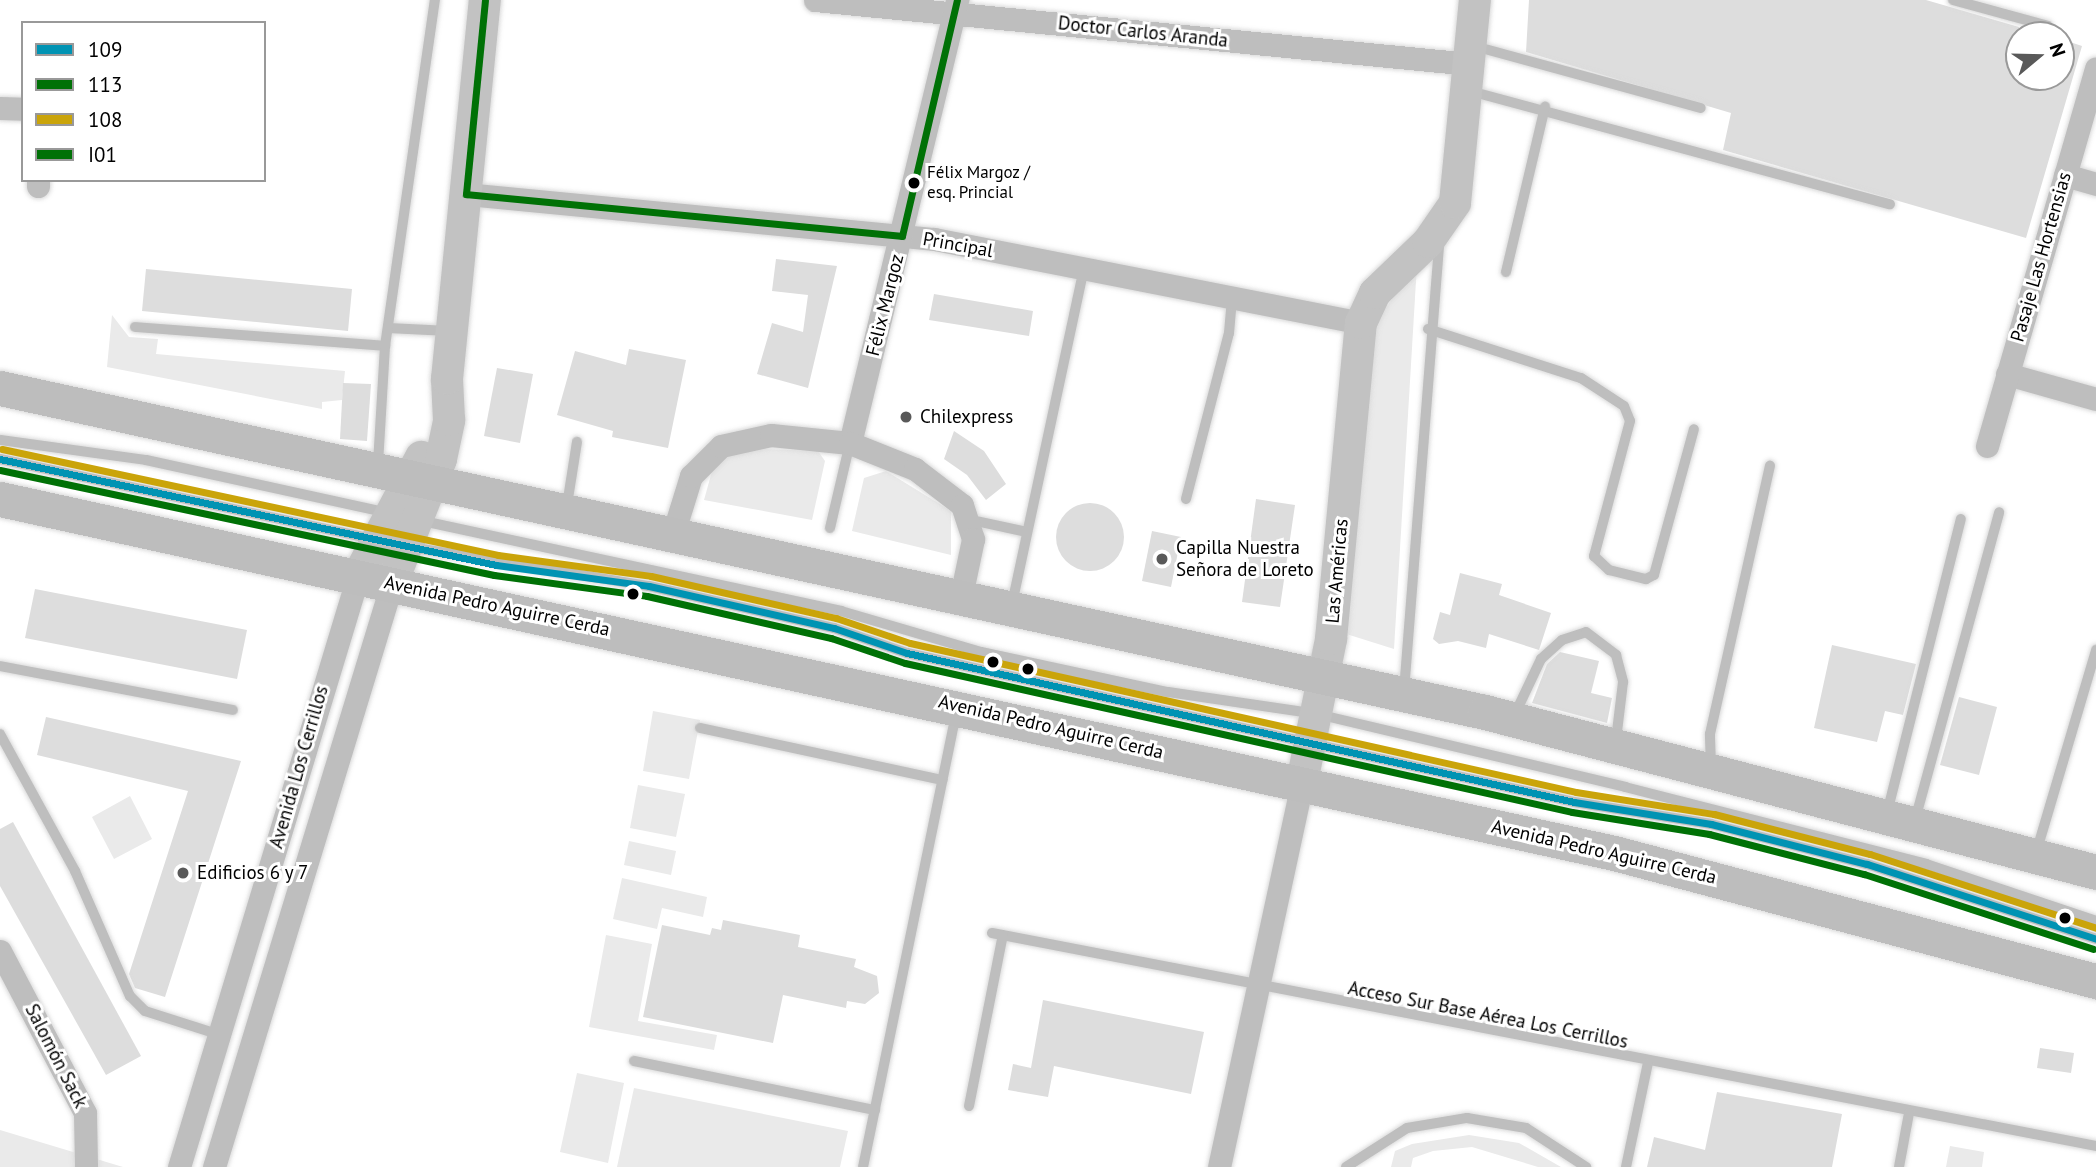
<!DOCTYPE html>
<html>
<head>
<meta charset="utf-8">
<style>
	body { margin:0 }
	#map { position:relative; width:2096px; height:1167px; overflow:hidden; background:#fff; font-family:"PT Sans",sans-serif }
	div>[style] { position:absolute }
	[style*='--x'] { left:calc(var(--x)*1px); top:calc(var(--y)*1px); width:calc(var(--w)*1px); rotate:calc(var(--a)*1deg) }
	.green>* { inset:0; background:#eaeaea }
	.building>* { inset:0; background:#ddd }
	.round { border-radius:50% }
	.roads { filter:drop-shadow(0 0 2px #dbdbdb) drop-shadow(0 0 2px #dbdbdb) }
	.lane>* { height:10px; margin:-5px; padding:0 5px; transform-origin:5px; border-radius:5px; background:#bebebe }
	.street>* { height:23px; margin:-11.5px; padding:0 11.5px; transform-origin:11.5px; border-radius:11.5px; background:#bebebe }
	.secondary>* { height:32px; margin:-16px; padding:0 16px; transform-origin:16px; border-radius:16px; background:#c2c2c2 }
	.primary>* { height:35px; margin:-17.5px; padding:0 17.5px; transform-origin:17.5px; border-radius:17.5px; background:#bdbdbd }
	.bus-1>* { height:7px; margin:-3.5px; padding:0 3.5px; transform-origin:3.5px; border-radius:3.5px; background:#0093b3 }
	.bus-2>* { height:7px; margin:-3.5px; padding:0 3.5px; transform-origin:3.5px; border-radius:3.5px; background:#007106 }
	.bus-3>* { height:7px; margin:-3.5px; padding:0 3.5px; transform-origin:3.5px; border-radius:3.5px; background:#caa40a }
	.bus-4>* { height:7px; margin:-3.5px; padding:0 3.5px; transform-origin:3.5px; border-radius:3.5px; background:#007106 }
	.dots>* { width:19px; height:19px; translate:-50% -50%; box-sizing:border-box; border:4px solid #fff; border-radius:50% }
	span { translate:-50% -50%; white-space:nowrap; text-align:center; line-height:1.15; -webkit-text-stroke:6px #fff; paint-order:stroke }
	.bus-label { font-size:17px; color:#000 }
	.left { translate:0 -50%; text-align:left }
	.street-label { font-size:19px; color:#000 }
	.poi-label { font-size:19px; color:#000 }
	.legend { position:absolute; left:21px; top:21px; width:245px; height:161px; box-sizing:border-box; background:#fff; border:2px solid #999; margin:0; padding:9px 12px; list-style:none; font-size:21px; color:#000 }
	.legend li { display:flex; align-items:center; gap:14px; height:35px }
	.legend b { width:35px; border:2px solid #999 }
	.north { position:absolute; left:2005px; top:21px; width:70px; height:70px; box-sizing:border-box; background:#fff; border:2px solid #999; border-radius:50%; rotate:71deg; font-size:19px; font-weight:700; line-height:28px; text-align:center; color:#000 }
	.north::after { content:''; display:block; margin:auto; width:24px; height:32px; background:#595959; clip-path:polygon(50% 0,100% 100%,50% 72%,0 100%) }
</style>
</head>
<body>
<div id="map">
	<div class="green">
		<i style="clip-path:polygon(1417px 264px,1394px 649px,1340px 632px,1368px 333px)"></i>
		<i style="clip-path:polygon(112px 315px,129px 337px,158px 339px,156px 354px,345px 371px,342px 400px,322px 402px,322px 409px,107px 367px)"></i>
		<i style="clip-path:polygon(735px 448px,818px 451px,825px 461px,812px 520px,704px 500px,714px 464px)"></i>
		<i style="clip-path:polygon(886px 471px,951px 511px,951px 555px,852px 531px,864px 478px)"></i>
		<i style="clip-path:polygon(653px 711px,700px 720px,689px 779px,643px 771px)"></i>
		<i style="clip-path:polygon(638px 785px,685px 794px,676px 837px,630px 828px)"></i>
		<i style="clip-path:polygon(130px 796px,152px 839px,114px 859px,92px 817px)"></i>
		<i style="clip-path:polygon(629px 841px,676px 851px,671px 875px,624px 865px)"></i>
		<i style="clip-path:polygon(622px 878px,707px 897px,703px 917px,662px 908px,657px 929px,613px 919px)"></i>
		<i style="clip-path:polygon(606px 935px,652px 944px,638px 1021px,717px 1035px,714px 1050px,589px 1027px)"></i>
		<i style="clip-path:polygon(577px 1073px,624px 1083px,608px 1163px,560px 1152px)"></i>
		<i style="clip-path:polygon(634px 1088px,848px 1131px,840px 1167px,617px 1167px)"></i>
		<i style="clip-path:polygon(0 1130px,123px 1167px,0 1167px)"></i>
		<i style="clip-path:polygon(1469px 1135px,1519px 1143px,1561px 1167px,1538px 1167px,1472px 1147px,1433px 1151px,1413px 1158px,1411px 1167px,1391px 1167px,1395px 1151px,1412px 1144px)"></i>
		<i style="clip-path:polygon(1950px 1146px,1984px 1152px,1982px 1167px,1946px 1167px)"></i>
	</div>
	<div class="building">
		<i style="clip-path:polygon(1529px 0,1926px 0,2019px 27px,2019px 77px,2061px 77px,2061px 39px,2082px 46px,2026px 238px,1723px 150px,1731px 113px,1526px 52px)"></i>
		<i style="clip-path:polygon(776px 259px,837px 266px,808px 388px,757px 374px,772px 323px,803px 332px,808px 295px,772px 291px)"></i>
		<i style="clip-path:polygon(146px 269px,352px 289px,348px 331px,142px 311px)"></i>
		<i style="clip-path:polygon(934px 294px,1033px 311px,1029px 336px,929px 320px)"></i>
		<i style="clip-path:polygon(629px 349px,686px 360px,668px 448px,612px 437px,613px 431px,557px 415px,575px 351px,626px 365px)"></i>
		<i style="clip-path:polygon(497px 368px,533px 374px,520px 443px,484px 436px)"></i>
		<i style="clip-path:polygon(343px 383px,371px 384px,367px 441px,340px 439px)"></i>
		<i style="clip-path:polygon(954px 431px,984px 451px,1006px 484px,986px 500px,967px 475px,944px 459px)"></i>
		<i style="clip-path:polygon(1256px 499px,1295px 505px,1280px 607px,1242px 602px)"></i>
		<i class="round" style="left:1056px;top:503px;width:68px;height:68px"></i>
		<i style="clip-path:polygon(1152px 531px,1181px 537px,1171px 587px,1142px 581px)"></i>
		<i style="clip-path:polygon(1460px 573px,1502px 584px,1499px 595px,1551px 613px,1539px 650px,1489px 634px,1486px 648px,1458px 641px,1439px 644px,1433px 639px,1440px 612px,1450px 615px)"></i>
		<i style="clip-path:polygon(35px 589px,247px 630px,237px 679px,25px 638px)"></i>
		<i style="clip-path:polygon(1832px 645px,1916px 664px,1903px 715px,1885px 711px,1877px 742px,1814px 728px)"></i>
		<i style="clip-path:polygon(1560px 652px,1599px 661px,1591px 693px,1612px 698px,1607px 723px,1532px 703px,1547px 664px)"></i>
		<i style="clip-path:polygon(1959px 697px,1997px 707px,1979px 775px,1940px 765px)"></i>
		<i style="clip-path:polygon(46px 717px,241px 761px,165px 997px,135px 988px,129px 974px,188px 791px,37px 755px)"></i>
		<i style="clip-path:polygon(13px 822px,141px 1056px,106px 1075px,0 886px,0 829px)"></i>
		<i style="clip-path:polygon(723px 920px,800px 935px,798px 947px,856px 959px,854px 967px,877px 976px,879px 993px,865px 1004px,847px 1001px,846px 1008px,783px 995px,773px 1043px,643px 1017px,662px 925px,710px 935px,712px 928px,721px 930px)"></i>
		<i style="clip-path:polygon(1043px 1000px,1204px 1032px,1191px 1094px,1054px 1066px,1048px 1097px,1008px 1090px,1013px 1064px,1031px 1068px)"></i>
		<i style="clip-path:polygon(2040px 1048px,2074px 1053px,2071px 1073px,2037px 1068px)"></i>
		<i style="clip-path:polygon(1717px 1092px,1842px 1114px,1832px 1167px,1647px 1167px,1654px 1137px,1705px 1150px)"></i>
	</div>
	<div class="roads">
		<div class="lane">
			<i style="--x:1953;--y:0;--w:98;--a:15.3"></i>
			<i style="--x:1474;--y:46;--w:235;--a:15.3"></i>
			<i style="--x:1470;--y:91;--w:435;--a:15.1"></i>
			<i style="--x:1506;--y:272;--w:170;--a:-76.7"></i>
			<i style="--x:135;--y:327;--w:251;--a:4.3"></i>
			<i style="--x:385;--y:346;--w:119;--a:93.4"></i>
			<i style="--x:388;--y:328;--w:61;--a:2.8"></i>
			<i style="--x:1428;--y:329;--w:161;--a:17.8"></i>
			<i style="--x:1581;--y:378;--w:51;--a:33.1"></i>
			<i style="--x:1624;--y:406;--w:16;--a:68"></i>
			<i style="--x:1630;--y:421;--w:140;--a:104.9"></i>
			<i style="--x:1594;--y:556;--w:21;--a:43"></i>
			<i style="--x:1609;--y:570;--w:38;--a:14"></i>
			<i style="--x:1646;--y:579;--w:9;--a:-27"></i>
			<i style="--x:1654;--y:575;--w:151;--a:-74.7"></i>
			<i style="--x:385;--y:346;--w:350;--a:-81.8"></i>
			<i style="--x:0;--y:440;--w:147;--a:7.8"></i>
			<i style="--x:146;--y:460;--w:249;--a:12.3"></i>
			<i style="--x:0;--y:459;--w:382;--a:12.1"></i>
			<i style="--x:1186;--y:499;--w:171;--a:-75.5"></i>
			<i style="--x:1229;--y:333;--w:35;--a:-85"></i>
			<i style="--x:567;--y:505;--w:64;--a:-81"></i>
			<i style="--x:418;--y:520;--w:433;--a:12.1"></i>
			<i style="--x:841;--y:611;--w:146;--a:16.3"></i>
			<i style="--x:981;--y:652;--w:191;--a:12.1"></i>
			<i style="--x:1168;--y:692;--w:151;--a:8.4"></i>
			<i style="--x:1317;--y:714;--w:317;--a:13.3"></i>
			<i style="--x:1625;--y:787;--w:311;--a:14.3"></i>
			<i style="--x:1926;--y:864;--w:179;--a:18.5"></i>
			<i style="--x:971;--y:520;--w:57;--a:12.1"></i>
			<i style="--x:830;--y:528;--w:87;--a:-76.8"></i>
			<i style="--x:410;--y:547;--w:242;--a:9.3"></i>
			<i style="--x:649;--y:586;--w:190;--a:12.8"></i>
			<i style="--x:834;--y:628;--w:77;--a:18.9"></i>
			<i style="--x:907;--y:653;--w:683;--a:12.59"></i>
			<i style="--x:1574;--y:802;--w:139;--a:9.1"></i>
			<i style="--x:1711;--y:824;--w:161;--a:14.4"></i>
			<i style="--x:1867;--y:864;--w:241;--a:18.1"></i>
			<i style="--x:1012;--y:604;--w:344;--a:-77.9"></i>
			<i style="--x:0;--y:666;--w:237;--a:10.7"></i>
			<i style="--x:1404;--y:691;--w:449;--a:-85.5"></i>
			<i style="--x:1514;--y:716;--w:63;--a:-64.7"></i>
			<i style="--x:1541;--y:659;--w:28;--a:-42"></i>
			<i style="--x:1562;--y:640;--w:25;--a:-18"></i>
			<i style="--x:1586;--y:632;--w:38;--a:37"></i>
			<i style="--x:1616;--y:655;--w:28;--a:75"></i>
			<i style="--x:1623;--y:682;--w:58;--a:96.9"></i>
			<i style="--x:700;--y:728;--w:248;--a:12.1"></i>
			<i style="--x:0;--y:734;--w:156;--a:61.3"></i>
			<i style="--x:75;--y:871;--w:137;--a:66.3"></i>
			<i style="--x:130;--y:996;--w:21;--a:45"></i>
			<i style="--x:145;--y:1011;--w:79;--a:17.7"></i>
			<i style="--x:1711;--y:766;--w:32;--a:-92"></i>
			<i style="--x:1710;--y:734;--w:275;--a:-77.4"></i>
			<i style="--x:1887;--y:813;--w:303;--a:-75.9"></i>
			<i style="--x:1915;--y:820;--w:319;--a:-74.7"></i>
			<i style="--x:2036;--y:853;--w:212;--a:-73.5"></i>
			<i style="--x:992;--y:933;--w:1124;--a:10.92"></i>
			<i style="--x:634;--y:1061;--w:246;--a:11.5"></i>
			<i style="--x:969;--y:1106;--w:174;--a:-78.8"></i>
			<i style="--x:863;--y:1167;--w:462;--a:-78.4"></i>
			<i style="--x:1346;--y:1167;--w:72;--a:-32.6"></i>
			<i style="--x:1407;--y:1128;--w:61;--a:-9.5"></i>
			<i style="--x:1467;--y:1118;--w:60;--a:9.6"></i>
			<i style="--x:1526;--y:1128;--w:72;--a:33"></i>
			<i style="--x:1626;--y:1167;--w:106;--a:-78.1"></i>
			<i style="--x:1899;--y:1167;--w:55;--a:-79.5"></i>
		</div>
		<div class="street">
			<i style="--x:815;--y:0;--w:658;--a:5.58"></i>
			<i style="--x:0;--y:108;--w:23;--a:2"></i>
			<i style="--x:2065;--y:175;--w:32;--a:16"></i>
			<i style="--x:38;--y:186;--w:6;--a:-90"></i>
			<i style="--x:466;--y:194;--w:470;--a:5.5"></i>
			<i style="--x:934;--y:239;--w:435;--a:11.1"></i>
			<i style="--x:2007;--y:374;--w:92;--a:15.7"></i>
			<i style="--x:850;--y:443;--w:456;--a:-76.4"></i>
			<i style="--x:1987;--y:446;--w:393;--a:-73.9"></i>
			<i style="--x:673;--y:534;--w:61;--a:-72.8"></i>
			<i style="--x:691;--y:476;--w:42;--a:-45"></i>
			<i style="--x:721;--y:446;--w:51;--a:-12.4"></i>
			<i style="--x:771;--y:435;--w:79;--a:5.8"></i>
			<i style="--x:850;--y:443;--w:70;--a:21.8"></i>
			<i style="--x:915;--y:469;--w:59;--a:37.5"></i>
			<i style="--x:962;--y:505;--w:36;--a:72"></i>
			<i style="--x:973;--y:539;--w:58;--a:101.9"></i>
			<i style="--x:0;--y:951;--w:183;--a:62.3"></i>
			<i style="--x:85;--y:1113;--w:54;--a:88.9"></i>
			<i style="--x:179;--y:1167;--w:618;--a:-73.15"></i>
			<i style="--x:214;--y:1167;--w:611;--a:-73.05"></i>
			<i style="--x:1219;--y:1167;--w:394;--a:-77.8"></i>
		</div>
		<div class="secondary">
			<i style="--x:358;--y:576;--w:135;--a:-62.1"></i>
			<i style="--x:392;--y:583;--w:133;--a:-68.4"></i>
			<i style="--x:441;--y:459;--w:40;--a:-78"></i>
			<i style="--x:449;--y:420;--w:41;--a:-92.8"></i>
			<i style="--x:447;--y:379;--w:381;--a:-84.3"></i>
			<i style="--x:1302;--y:782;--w:146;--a:-78.5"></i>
			<i style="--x:1331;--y:639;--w:317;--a:-84.6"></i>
			<i style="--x:1361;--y:323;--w:33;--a:-65"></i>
			<i style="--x:1375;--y:293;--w:74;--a:-43.9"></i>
			<i style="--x:1428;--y:242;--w:47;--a:-55.3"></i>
			<i style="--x:1455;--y:203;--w:204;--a:-84.4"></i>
		</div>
		<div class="primary">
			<i style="--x:0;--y:388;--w:1520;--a:12.31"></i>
			<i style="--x:1485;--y:712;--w:632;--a:14.67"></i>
			<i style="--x:0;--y:499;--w:1656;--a:12.37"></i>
			<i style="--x:1618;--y:854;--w:495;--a:14.9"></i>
		</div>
	</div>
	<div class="bus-1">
		<i style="--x:0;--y:459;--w:507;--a:12.06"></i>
		<i style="--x:496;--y:565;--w:154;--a:7.8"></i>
		<i style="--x:649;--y:586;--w:190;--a:12.8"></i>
		<i style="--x:834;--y:628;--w:77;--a:18.9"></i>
		<i style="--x:907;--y:653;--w:683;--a:12.59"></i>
		<i style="--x:1574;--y:802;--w:139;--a:9.1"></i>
		<i style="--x:1711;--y:824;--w:161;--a:14.4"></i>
		<i style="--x:1867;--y:864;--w:241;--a:18.1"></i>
	</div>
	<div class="bus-2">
		<i style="--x:0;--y:470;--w:505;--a:12"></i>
		<i style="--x:494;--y:575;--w:154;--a:7.8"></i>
		<i style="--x:647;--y:596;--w:189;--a:12.9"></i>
		<i style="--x:831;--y:638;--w:78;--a:18.7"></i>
		<i style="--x:905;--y:663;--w:683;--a:12.59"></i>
		<i style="--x:1572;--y:812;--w:139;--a:9.1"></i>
		<i style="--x:1709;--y:834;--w:160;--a:14.5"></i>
		<i style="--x:1864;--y:874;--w:241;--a:18.1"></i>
	</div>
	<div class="bus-3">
		<i style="--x:2;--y:449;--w:507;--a:12.06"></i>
		<i style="--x:498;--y:555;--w:154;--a:7.8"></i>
		<i style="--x:651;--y:576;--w:190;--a:12.8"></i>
		<i style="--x:836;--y:618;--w:78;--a:18.7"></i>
		<i style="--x:910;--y:643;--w:682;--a:12.61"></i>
		<i style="--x:1576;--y:792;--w:140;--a:9.1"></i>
		<i style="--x:1714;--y:814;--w:161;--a:14.4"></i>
		<i style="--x:1870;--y:854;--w:238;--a:18.1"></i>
	</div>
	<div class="bus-4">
		<i style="--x:485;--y:0;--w:195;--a:95.6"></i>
		<i style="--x:466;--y:194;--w:438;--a:5.5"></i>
		<i style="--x:902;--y:236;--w:242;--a:-76.9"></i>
	</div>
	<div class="dots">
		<i style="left:914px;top:183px;background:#000"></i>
		<i style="left:906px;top:417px;background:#595959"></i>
		<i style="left:1162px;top:559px;background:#595959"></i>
		<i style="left:633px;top:594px;background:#000"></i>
		<i style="left:993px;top:662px;background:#000"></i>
		<i style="left:1028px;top:669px;background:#000"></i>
		<i style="left:183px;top:873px;background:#595959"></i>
		<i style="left:2065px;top:918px;background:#000"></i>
	</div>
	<div class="bus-label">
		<span class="left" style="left:927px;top:183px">Félix Margoz /<br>esq. Princial</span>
	</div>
	<div class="street-label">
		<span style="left:1143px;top:32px;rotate:6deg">Doctor Carlos Aranda</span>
		<span style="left:958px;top:245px;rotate:10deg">Principal</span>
		<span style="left:2041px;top:257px;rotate:-74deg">Pasaje Las Hortensias</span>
		<span style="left:885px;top:305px;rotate:-76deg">Félix Margoz</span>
		<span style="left:1337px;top:571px;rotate:-85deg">Las Américas</span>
		<span style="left:497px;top:606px;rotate:12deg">Avenida Pedro Aguirre Cerda</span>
		<span style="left:1051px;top:727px;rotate:13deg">Avenida Pedro Aguirre Cerda</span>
		<span style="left:299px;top:767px;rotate:-74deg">Avenida Los Cerrillos</span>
		<span style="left:1604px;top:852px;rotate:13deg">Avenida Pedro Aguirre Cerda</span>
		<span style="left:1488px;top:1015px;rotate:11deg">Acceso Sur Base Aérea Los Cerrillos</span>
		<span style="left:56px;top:1056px;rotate:63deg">Salomón Sack</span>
	</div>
	<div class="poi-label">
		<span class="left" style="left:920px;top:417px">Chilexpress</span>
		<span class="left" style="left:1176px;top:559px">Capilla Nuestra<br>Señora de Loreto</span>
		<span class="left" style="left:197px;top:873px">Edificios 6 y 7</span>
	</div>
	<ul class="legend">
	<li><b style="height:9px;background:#0093b3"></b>109</li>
	<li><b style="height:9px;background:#007106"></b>113</li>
	<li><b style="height:9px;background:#caa40a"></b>108</li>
	<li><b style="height:9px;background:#007106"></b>I01</li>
	</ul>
	<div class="north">N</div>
</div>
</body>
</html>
